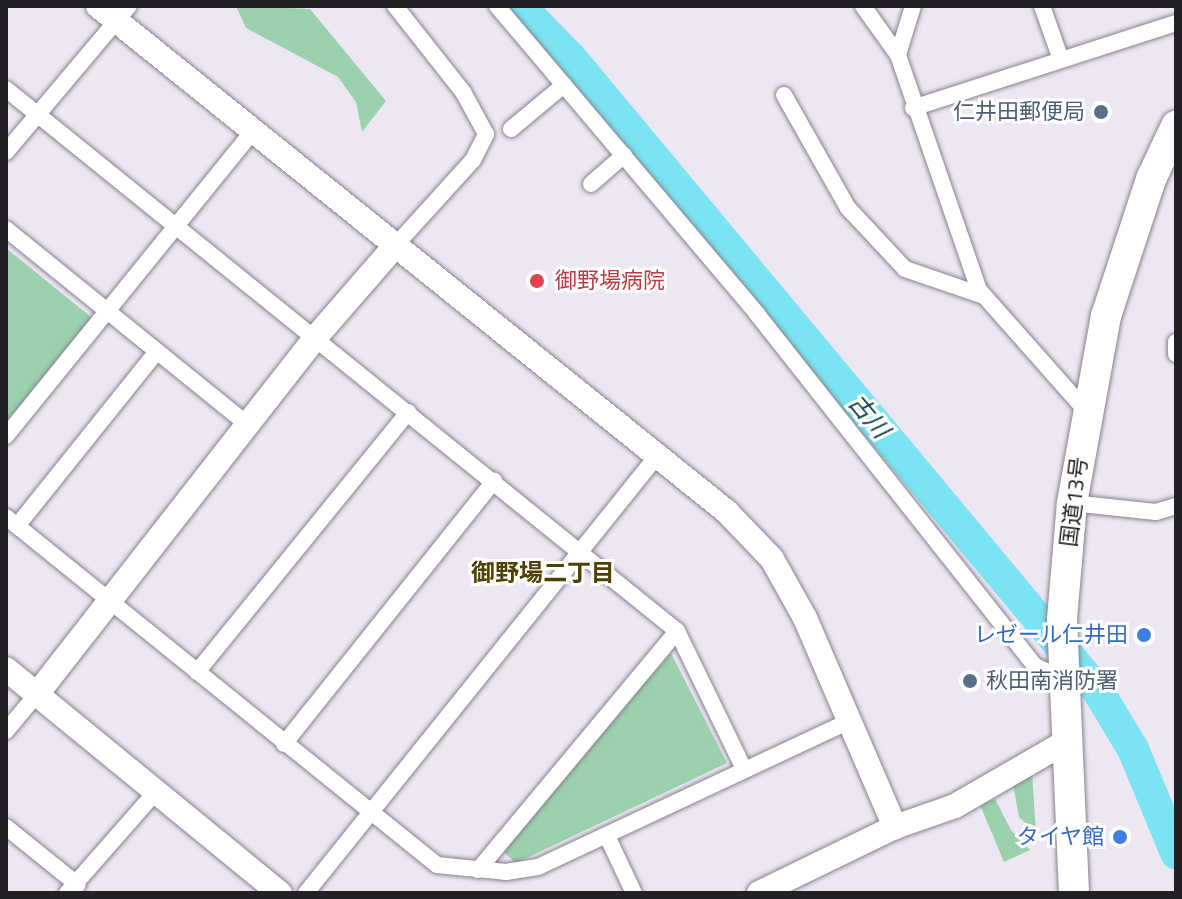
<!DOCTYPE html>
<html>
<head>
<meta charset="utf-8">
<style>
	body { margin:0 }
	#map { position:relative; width:1182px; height:899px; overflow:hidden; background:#ede7f4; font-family:"Titillium Web","Noto Sans JP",sans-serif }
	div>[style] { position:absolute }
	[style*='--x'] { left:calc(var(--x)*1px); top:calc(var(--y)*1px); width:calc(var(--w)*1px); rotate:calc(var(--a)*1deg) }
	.green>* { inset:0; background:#9bd1ad }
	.river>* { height:32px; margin:-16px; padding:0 16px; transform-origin:16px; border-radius:16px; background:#7be3f1 }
	.roads { filter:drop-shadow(0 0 2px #87828e) drop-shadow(0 0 2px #87828e) }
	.street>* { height:16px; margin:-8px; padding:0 8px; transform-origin:8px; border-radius:8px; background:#fff }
	.secondary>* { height:24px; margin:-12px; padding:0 12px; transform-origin:12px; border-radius:12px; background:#fff }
	.highway>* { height:30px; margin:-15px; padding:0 15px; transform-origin:15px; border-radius:15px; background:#fff }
	.dots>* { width:22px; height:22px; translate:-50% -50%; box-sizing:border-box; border:4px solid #fff; border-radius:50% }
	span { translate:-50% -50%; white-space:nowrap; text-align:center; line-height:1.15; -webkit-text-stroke:6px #fff; paint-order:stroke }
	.service-label { font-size:22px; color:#4e5e75 }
	.right { translate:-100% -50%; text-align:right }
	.left { translate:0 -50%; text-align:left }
	.health-label { font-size:22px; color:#be3a42 }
	.street-label { font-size:22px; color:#222025 }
	.shop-label { font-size:22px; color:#366cbe }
	.water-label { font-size:24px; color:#063a40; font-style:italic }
	.neighbourhood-label { font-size:24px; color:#514100; font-weight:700 }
	.frame { position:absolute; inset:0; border:8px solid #222025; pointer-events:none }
</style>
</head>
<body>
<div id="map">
	<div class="green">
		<i style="clip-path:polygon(236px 6px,310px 9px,386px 101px,362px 132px,356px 102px,338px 77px,246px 28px)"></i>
		<i style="clip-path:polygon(6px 248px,102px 326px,6px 445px)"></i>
		<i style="clip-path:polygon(671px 653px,727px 763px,516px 863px,500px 849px)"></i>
		<i style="clip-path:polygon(1032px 770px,1036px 834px,1019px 817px,1013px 784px)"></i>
		<i style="clip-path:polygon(995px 799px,1011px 830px,1030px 850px,1004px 862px,980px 805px)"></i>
	</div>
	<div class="river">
		<i style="--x:520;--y:6;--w:73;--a:45.6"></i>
		<i style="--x:571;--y:58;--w:824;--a:50.22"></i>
		<i style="--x:1098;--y:691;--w:68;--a:58.9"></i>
		<i style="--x:1133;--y:749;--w:113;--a:67.5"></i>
	</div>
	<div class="roads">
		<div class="street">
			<i style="--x:497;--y:6;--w:403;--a:49.8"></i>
			<i style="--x:757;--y:314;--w:449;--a:51.7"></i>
			<i style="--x:1035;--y:666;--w:32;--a:24"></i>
			<i style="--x:863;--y:6;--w:60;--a:54.5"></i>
			<i style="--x:898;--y:55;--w:249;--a:71"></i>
			<i style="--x:979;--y:290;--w:162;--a:48.5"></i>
			<i style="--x:1042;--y:6;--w:54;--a:70.6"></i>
			<i style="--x:898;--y:55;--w:51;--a:-73"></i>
			<i style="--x:6;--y:89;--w:863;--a:38.93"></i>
			<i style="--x:677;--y:631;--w:153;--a:64.1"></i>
			<i style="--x:784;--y:95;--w:130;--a:60.5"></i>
			<i style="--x:848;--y:208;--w:83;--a:46.9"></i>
			<i style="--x:905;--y:269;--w:83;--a:18.9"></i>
			<i style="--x:913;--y:108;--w:276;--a:-17.9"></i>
			<i style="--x:511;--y:129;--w:69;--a:-39.7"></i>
			<i style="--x:6;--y:152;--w:191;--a:-49.9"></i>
			<i style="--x:591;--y:184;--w:44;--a:-41.3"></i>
			<i style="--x:6;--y:229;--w:310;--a:39"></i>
			<i style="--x:394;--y:247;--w:118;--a:-47.8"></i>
			<i style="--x:473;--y:160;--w:29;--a:-63"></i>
			<i style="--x:486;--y:134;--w:48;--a:-118.7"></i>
			<i style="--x:463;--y:92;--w:110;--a:-128.3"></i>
			<i style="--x:1176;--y:342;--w:12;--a:90"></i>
			<i style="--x:6;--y:436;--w:391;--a:-51"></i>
			<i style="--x:1072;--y:503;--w:84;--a:6.1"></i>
			<i style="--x:1156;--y:512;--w:21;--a:-17"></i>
			<i style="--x:6;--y:517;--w:554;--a:38.92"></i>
			<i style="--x:437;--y:865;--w:69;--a:5.8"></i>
			<i style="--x:506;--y:872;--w:32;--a:-9"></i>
			<i style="--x:538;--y:867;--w:344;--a:-25.1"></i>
			<i style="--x:17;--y:526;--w:224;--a:-51.3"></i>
			<i style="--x:197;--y:672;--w:335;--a:-50.9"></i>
			<i style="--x:6;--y:731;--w:48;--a:-50"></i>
			<i style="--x:284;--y:744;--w:337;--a:-51.4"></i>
			<i style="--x:6;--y:827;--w:92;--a:38.9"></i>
			<i style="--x:607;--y:836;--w:63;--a:64.7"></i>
			<i style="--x:478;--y:870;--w:311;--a:-50.2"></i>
			<i style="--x:67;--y:893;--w:132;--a:-48.7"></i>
			<i style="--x:306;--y:893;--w:561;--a:-51.23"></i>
		</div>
		<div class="secondary">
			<i style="--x:98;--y:6;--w:807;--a:38.81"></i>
			<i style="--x:727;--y:512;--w:65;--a:46.2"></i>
			<i style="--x:772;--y:559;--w:68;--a:60.8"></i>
			<i style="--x:805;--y:618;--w:228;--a:66.7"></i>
			<i style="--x:6;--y:669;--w:354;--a:39.3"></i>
			<i style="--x:37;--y:694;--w:452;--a:-52"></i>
			<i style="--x:315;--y:338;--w:121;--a:-49"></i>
			<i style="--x:759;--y:893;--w:151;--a:-25.9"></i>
			<i style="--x:895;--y:827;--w:64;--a:-19.3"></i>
			<i style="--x:955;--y:806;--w:129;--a:-30.1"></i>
		</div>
		<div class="highway">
			<i style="--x:1074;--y:893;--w:274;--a:-92.5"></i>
			<i style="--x:1062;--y:619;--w:116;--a:-85.1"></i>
			<i style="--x:1072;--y:503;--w:190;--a:-79.7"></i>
			<i style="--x:1106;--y:316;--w:144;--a:-71.8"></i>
			<i style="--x:1151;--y:179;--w:59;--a:-64.7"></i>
		</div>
	</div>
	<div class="dots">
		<i style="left:1101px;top:112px;background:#5c6f8a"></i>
		<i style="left:537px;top:281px;background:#e0444e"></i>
		<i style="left:1144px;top:635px;background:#3f7fe0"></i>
		<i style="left:970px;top:681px;background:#5c6f8a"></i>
		<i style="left:1120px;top:837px;background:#3f7fe0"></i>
	</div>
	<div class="service-label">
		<span class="right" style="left:1085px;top:112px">仁井田郵便局</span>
		<span class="left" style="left:986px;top:681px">秋田南消防署</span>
	</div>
	<div class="health-label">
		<span class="left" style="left:555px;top:281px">御野場病院</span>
	</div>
	<div class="street-label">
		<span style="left:1074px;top:502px;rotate:-83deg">国道13号</span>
	</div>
	<div class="shop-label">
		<span class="right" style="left:1128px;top:635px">レゼール仁井田</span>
		<span class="right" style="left:1104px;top:837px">タイヤ館</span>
	</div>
	<div class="water-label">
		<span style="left:869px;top:416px;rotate:50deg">古川</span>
	</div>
	<div class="neighbourhood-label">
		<span style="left:543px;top:573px">御野場二丁目</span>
	</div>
	<div class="frame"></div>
</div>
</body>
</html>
